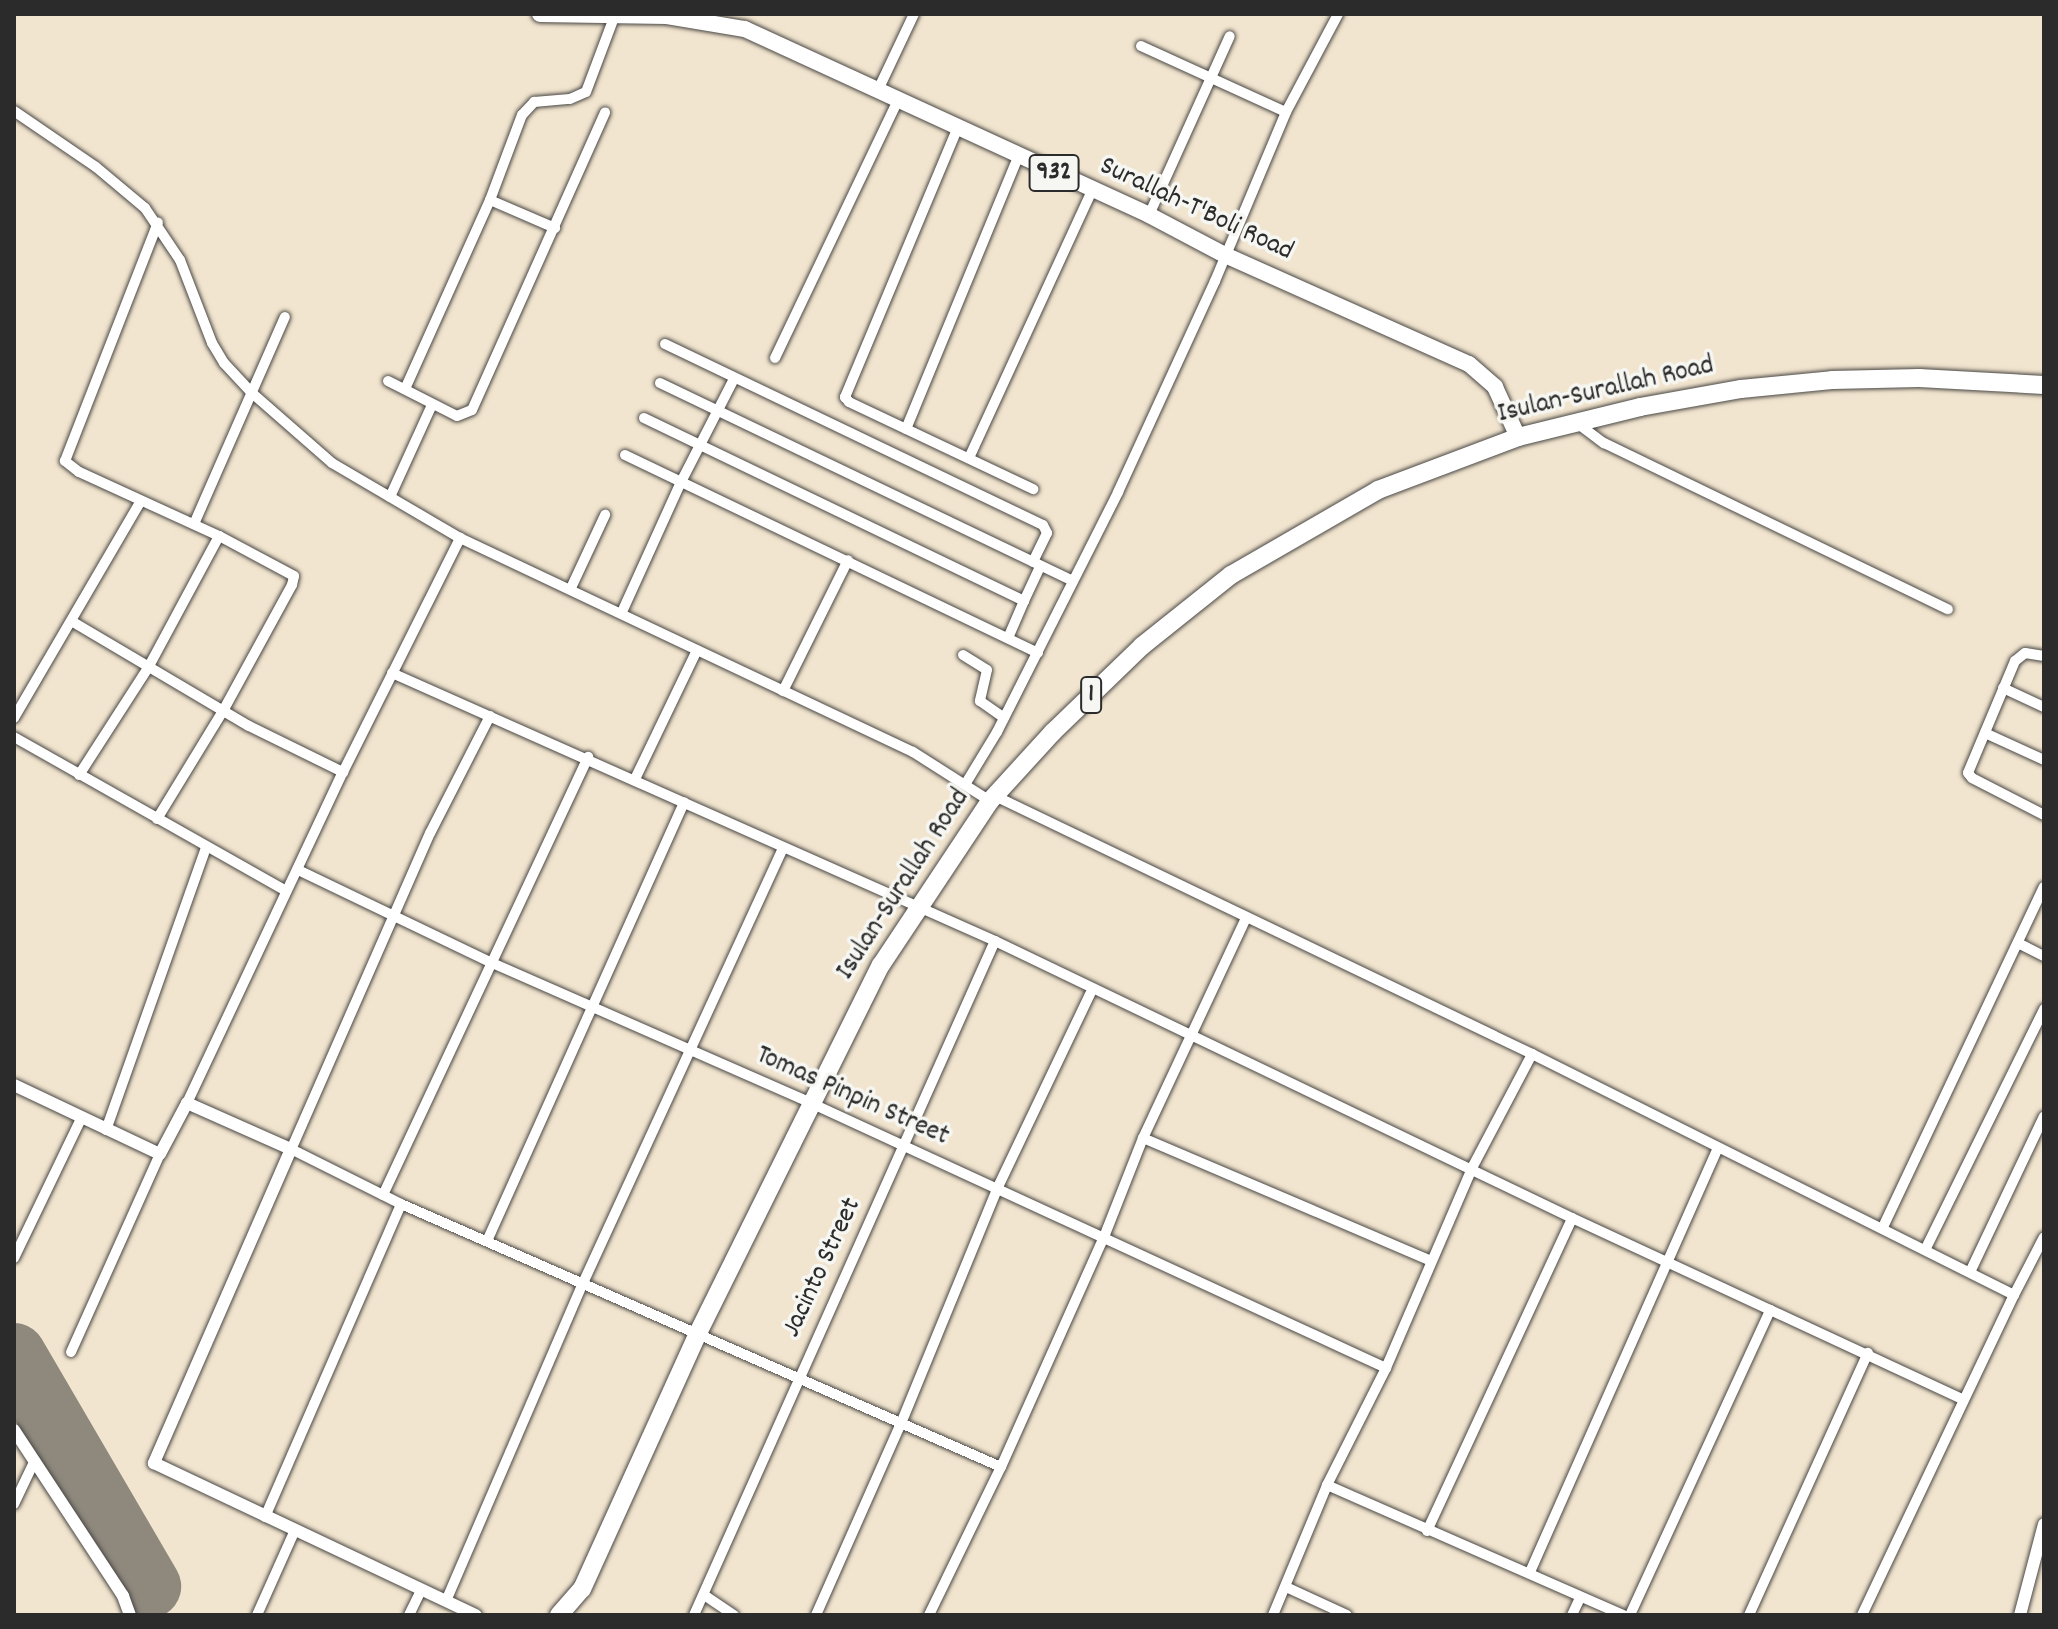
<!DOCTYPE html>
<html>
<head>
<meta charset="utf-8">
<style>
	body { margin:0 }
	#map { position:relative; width:2058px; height:1629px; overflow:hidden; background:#f2e5cf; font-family:Dekko,sans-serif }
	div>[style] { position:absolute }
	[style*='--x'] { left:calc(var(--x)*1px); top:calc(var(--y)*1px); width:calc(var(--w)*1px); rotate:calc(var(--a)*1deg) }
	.runway>* { height:64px; margin:-32px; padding:0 32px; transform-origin:32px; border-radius:32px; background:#8e887d }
	.roads { filter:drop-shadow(0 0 2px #494744) drop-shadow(0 0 2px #494744) }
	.minor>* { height:10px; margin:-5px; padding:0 5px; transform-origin:5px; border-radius:5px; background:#fff }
	.tertiary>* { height:12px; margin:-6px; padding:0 6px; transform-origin:6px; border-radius:6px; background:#fff }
	.primary>* { height:16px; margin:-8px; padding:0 8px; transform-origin:8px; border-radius:8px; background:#fff }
	.trunk>* { height:18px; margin:-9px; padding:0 9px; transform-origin:9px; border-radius:9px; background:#fff }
	span { translate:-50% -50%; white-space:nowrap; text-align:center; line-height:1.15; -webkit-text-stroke:7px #f6f6f2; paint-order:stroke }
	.shield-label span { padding:2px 6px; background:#f6f6f2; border:2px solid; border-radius:6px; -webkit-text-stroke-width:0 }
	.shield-label { font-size:26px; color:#2b2b2b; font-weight:700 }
	.street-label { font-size:28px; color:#2b2b2b }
	.frame { position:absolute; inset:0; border:16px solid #2b2b2b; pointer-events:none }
</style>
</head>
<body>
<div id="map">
	<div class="runway">
		<i style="--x:14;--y:1355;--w:268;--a:59.7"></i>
	</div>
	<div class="roads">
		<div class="minor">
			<i style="--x:1141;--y:46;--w:159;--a:24.5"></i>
			<i style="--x:878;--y:90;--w:84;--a:-64.7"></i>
			<i style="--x:14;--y:111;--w:99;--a:34.3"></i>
			<i style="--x:96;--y:167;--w:64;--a:39.9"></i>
			<i style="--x:145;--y:208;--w:63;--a:56.1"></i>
			<i style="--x:180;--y:260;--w:89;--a:68.9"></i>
			<i style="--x:212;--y:343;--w:23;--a:59"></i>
			<i style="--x:224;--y:363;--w:41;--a:47"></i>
			<i style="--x:252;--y:393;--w:106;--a:41.2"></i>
			<i style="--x:332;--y:463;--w:148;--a:30.4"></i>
			<i style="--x:460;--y:538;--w:501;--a:25.29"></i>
			<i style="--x:913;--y:752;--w:91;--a:32.5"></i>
			<i style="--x:958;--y:127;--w:293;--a:112.7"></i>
			<i style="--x:845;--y:397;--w:6;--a:51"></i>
			<i style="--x:849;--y:402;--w:204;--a:25.3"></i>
			<i style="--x:490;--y:200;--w:71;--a:23.3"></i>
			<i style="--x:1149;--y:215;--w:196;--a:-65.7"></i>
			<i style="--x:665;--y:344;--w:419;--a:25.6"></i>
			<i style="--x:1043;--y:525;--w:9;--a:63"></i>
			<i style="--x:1047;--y:533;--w:32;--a:116"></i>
			<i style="--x:775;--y:358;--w:286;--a:-64.5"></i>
			<i style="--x:388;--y:381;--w:77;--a:26.9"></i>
			<i style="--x:457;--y:416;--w:16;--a:-22"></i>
			<i style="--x:472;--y:410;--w:326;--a:-65.9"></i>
			<i style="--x:660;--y:383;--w:458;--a:25.6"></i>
			<i style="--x:405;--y:389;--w:207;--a:-65.8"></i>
			<i style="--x:490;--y:200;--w:91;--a:-69.4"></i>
			<i style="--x:522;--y:115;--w:18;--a:-47"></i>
			<i style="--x:534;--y:102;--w:36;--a:-5"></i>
			<i style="--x:570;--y:99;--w:17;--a:-24"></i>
			<i style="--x:586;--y:92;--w:82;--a:-69.4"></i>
			<i style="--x:644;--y:418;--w:422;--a:25.7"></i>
			<i style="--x:1024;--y:601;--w:38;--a:-65"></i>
			<i style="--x:1577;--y:423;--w:34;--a:37"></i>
			<i style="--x:1604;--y:443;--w:382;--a:25.8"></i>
			<i style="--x:906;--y:429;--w:294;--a:-67.6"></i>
			<i style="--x:625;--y:455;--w:458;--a:25.6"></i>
			<i style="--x:969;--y:458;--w:295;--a:-65.3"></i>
			<i style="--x:390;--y:497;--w:101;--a:-65.5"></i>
			<i style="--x:194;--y:524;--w:226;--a:-66.3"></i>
			<i style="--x:571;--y:588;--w:81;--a:-65"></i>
			<i style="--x:622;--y:612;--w:143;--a:-65.6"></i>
			<i style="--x:681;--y:482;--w:116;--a:-62.8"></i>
			<i style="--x:73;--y:622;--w:204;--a:30.6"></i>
			<i style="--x:249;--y:726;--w:105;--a:26.1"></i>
			<i style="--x:1008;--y:638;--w:40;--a:-66.6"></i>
			<i style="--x:963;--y:655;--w:28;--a:32"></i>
			<i style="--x:987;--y:670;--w:32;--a:103"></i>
			<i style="--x:980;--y:701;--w:29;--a:35"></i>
			<i style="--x:2044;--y:656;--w:19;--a:-171"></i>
			<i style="--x:2025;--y:653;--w:13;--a:141"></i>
			<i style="--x:2015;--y:661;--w:121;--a:112.8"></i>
			<i style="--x:1968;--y:773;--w:6;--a:51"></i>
			<i style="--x:1972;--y:778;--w:81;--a:27.2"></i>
			<i style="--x:392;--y:673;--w:660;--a:23.96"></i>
			<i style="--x:995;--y:941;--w:640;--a:25.64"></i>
			<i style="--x:1572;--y:1218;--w:430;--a:24.9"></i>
			<i style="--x:2003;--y:688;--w:45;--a:24.9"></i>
			<i style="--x:783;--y:691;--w:146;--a:-63.6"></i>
			<i style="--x:490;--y:716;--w:131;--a:117.1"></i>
			<i style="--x:430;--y:833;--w:345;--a:113.7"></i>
			<i style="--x:291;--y:1149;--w:123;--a:26.6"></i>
			<i style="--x:401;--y:1204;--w:655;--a:23.67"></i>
			<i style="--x:14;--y:718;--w:251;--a:-59.7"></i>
			<i style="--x:1985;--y:733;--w:65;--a:24.6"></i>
			<i style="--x:14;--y:737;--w:313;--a:29.5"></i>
			<i style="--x:79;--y:775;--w:127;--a:-57.2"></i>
			<i style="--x:148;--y:668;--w:150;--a:-61.7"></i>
			<i style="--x:635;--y:779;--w:143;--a:-64.3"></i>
			<i style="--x:966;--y:783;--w:60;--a:-58.7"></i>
			<i style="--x:997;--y:732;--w:269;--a:-63.2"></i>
			<i style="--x:1118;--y:492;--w:232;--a:-65.3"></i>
			<i style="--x:1215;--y:281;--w:183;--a:-67.2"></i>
			<i style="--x:1286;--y:112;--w:111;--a:-62"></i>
			<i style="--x:995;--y:796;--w:596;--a:25.66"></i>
			<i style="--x:1532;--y:1054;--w:539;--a:26.57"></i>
			<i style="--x:2014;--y:1295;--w:65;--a:-62.7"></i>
			<i style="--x:157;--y:819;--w:127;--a:-58.6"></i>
			<i style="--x:223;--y:711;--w:144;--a:-61.3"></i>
			<i style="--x:292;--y:585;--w:9;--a:-77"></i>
			<i style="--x:294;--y:576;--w:85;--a:-151.9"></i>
			<i style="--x:219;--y:536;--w:154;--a:-155.4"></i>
			<i style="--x:79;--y:472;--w:18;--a:-142"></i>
			<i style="--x:65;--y:461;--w:256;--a:-68.7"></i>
			<i style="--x:298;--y:870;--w:213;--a:25.6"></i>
			<i style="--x:490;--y:962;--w:353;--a:23.7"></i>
			<i style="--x:813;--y:1104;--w:631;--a:24.74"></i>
			<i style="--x:2018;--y:943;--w:29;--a:27"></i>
			<i style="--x:187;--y:1103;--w:366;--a:-64.8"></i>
			<i style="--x:343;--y:772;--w:262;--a:-63.4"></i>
			<i style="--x:106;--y:1130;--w:299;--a:-70.5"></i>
			<i style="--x:1143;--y:1138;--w:313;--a:23.1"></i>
			<i style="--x:383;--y:1195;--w:484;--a:-64.9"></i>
			<i style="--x:1883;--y:1227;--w:376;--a:-64.7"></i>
			<i style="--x:487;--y:1241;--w:481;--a:-65.8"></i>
			<i style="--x:1926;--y:1248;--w:267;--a:-63.7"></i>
			<i style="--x:14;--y:1258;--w:154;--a:-64.3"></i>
			<i style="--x:1971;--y:1270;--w:170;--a:-64.6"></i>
			<i style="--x:71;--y:1352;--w:217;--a:-65.8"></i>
			<i style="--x:1327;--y:1485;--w:323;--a:23.7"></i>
			<i style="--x:14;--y:1504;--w:47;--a:-64.5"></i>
			<i style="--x:265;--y:1517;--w:341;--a:-66.5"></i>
			<i style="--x:1427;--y:1531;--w:345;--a:-65.1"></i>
			<i style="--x:1530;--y:1572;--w:464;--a:-66.1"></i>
			<i style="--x:1286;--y:1587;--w:67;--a:24.7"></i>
			<i style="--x:704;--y:1595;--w:36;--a:34"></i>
			<i style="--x:446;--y:1601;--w:346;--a:-66.7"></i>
			<i style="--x:583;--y:1283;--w:479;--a:-65.3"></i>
			<i style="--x:257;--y:1615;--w:93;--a:-65.9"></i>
			<i style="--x:409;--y:1615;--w:28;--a:-64"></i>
			<i style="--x:694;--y:1615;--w:738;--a:-65.94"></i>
			<i style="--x:816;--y:1615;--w:212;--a:-66.1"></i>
			<i style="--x:902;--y:1421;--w:251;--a:-67.7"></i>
			<i style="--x:997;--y:1189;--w:221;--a:-64.5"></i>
			<i style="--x:929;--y:1615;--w:165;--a:-64.1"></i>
			<i style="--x:1001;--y:1467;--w:252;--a:-65.9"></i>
			<i style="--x:1104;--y:1237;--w:106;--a:-68.5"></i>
			<i style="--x:1143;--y:1138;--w:243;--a:-64.9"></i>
			<i style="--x:1273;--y:1615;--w:141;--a:-67.4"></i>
			<i style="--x:1327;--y:1485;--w:131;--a:-63.2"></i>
			<i style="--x:1386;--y:1368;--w:218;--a:-66.7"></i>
			<i style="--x:1472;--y:1168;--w:129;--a:-62.2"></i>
			<i style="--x:1572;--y:1615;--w:19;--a:-65"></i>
			<i style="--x:1630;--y:1615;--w:336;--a:-65.3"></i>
			<i style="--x:1749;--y:1615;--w:288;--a:-65.6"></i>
			<i style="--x:1862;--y:1615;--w:354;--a:-64.6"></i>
		</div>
		<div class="tertiary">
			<i style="--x:14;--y:1085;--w:161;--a:25.3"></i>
			<i style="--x:160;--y:1154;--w:58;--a:-62.1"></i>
			<i style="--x:187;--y:1103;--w:114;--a:23.9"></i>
			<i style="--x:291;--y:1149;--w:343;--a:113.6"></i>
			<i style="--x:154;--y:1463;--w:356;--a:25.3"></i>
			<i style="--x:14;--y:1430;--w:199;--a:56.7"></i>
			<i style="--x:123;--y:1596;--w:20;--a:70"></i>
			<i style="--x:2020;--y:1615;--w:94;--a:-75.2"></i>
		</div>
		<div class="primary">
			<i style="--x:540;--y:14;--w:127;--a:0.9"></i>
			<i style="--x:667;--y:16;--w:79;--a:9.5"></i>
			<i style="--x:745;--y:29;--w:445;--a:24.7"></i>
			<i style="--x:1149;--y:215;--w:86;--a:27.8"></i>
			<i style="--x:1225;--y:255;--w:267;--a:24.1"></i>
			<i style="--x:1469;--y:364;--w:35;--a:41"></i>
			<i style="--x:1495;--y:387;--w:55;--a:65.3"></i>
		</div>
		<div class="trunk">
			<i style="--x:559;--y:1615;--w:35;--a:-49"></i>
			<i style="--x:582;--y:1589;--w:281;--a:-65.6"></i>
			<i style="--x:698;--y:1333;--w:411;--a:-63.6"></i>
			<i style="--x:881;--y:965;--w:197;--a:-56.4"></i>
			<i style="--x:990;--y:801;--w:93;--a:-47.6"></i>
			<i style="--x:1053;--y:732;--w:124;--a:-44"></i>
			<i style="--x:1142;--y:646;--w:114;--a:-38.6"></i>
			<i style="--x:1231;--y:575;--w:170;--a:-30"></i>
			<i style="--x:1378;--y:490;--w:150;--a:-20.7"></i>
			<i style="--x:1518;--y:437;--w:126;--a:-13.8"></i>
			<i style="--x:1640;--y:407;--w:103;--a:-10.1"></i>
			<i style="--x:1741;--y:389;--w:91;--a:-5.6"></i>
			<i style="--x:1832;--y:380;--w:87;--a:-1.3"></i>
			<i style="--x:1919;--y:378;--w:125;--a:3.2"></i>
		</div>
	</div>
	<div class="shield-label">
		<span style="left:1054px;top:173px">932</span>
		<span style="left:1091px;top:695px">1</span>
	</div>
	<div class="street-label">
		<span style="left:1196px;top:210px;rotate:25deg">Surallah-T'Boli Road</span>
		<span style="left:1606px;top:391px;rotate:-13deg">Isulan-Surallah Road</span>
		<span style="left:904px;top:885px;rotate:-57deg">Isulan-Surallah Road</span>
		<span style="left:852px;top:1097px;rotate:24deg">Tomas Pinpin Street</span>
		<span style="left:823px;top:1268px;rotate:-65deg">Jacinto Street</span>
	</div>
	<div class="frame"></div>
</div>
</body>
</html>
